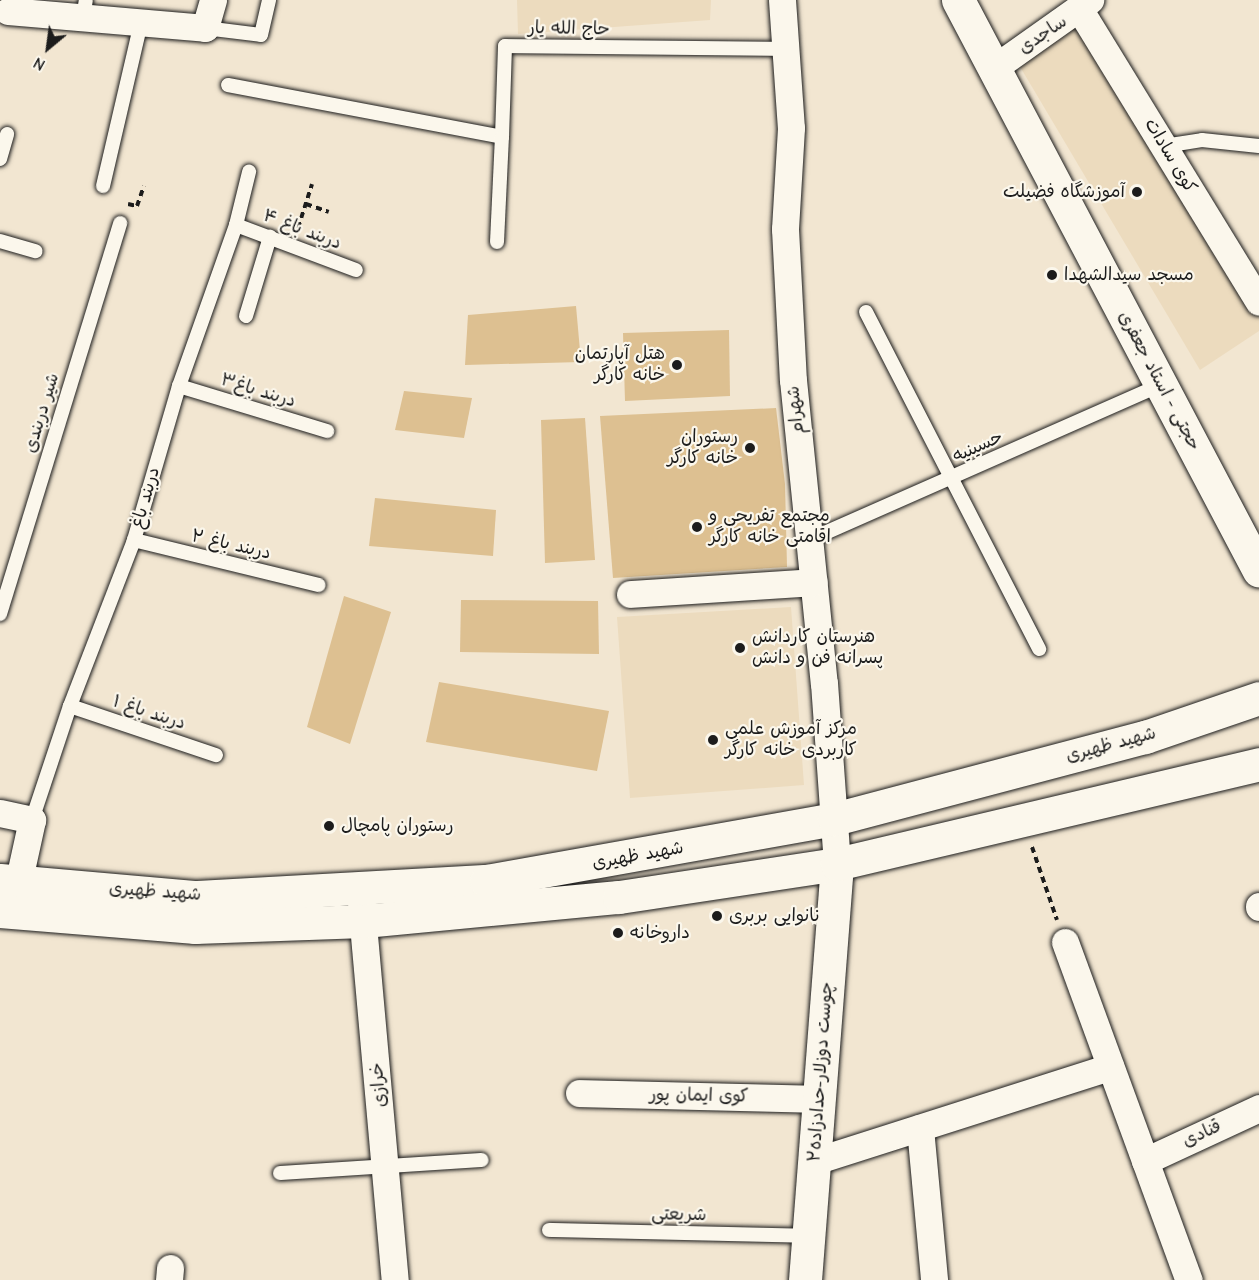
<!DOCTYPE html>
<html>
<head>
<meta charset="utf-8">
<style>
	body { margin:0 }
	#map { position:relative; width:1259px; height:1280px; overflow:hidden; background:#f2e6d1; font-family:"Comic Neue","Playpen Sans Arabic",sans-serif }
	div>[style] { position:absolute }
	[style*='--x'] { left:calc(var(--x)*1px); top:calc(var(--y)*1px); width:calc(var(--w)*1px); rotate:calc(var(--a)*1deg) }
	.built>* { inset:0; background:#ecdbbe }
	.building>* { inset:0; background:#ddc091 }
	.path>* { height:4px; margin-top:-2px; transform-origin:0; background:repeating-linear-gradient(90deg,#1c1c1c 0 6px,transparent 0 10.5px) }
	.roads { filter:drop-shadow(0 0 2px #1c1c1c) drop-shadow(0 0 2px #1c1c1c) }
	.service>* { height:14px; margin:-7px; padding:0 7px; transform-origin:7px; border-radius:7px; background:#fbf7ec }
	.minor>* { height:27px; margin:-13.5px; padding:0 13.5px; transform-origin:13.5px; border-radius:13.5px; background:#fbf7ec }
	.tertiary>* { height:33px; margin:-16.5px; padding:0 16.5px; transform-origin:16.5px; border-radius:16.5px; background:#fbf7ec }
	.secondary>* { height:33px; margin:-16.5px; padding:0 16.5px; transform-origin:16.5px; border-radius:16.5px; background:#fbf7ec }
	.dots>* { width:16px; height:16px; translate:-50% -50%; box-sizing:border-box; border:3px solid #fbf7ec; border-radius:50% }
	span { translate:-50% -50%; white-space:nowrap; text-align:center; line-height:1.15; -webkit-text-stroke:4.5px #fbf7ec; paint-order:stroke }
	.street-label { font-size:18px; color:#1c1c1c }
	.poi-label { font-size:18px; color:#1c1c1c }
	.right { translate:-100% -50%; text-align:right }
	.left { translate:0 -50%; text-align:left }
	.north { position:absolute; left:18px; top:18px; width:60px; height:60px; -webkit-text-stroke:4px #fbf7ec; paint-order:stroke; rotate:209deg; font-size:16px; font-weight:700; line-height:24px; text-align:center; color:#1c1c1c }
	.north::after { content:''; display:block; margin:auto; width:21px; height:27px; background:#1c1c1c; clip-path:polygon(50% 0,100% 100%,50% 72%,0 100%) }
</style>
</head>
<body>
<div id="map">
	<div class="built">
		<i style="clip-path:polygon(517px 0,711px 0,710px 20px,518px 34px)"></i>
		<i style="clip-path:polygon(1078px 25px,1259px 318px,1259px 331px,1200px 370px,1019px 65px)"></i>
		<i style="clip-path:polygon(791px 607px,804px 785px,630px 798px,617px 617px)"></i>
	</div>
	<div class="building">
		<i style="clip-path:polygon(576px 306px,581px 362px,465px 365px,468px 315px)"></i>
		<i style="clip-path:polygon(729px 330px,730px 396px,625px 401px,623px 333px)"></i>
		<i style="clip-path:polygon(404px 391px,472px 398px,464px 438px,395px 430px)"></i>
		<i style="clip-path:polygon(776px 408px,785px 484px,787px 567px,613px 578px,600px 416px)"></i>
		<i style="clip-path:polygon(585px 418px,595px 560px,545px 563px,541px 420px)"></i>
		<i style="clip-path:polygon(375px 498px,496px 510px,493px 556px,369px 546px)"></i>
		<i style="clip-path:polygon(344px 596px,391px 612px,350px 744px,307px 727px)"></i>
		<i style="clip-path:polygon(461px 600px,598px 601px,599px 654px,460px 652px)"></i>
		<i style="clip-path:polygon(439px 682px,609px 711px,597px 771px,426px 742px)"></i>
	</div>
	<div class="path">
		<i style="--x:128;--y:204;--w:9;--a:13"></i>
		<i style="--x:137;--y:206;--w:21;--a:-71"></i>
		<i style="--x:306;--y:204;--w:24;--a:19"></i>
		<i style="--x:298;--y:228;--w:46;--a:-72.3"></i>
		<i style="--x:1032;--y:847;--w:77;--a:71.1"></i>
	</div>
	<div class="roads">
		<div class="service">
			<i style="--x:83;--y:18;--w:18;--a:-81"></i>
			<i style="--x:205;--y:28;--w:56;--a:7.1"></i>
			<i style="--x:261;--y:35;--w:36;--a:-77"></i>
			<i style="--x:228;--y:85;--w:279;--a:10.7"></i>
			<i style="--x:502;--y:137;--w:91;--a:-88.1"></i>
			<i style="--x:505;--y:46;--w:282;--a:0.6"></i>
			<i style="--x:1164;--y:146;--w:38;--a:-9"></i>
			<i style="--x:1202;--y:140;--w:57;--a:6"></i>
			<i style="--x:0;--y:159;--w:26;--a:-74"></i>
			<i style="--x:103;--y:186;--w:167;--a:-76.9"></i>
			<i style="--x:236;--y:225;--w:128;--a:20.6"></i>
			<i style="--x:0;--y:241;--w:37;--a:16"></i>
			<i style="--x:497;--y:242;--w:105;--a:-87.3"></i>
			<i style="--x:866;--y:312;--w:379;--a:62.8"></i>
			<i style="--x:246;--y:316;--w:83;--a:-73.1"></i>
			<i style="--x:179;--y:386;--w:155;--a:16.9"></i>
			<i style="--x:134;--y:540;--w:190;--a:13.7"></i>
			<i style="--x:809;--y:540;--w:385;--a:-23.8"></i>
			<i style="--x:0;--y:614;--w:409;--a:-72.9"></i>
			<i style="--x:70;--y:706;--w:154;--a:18.6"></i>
			<i style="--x:32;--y:820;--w:120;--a:-71.6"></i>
			<i style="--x:70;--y:706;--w:178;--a:-68.9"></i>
			<i style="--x:134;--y:540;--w:160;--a:-73.7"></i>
			<i style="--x:179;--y:386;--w:171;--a:-70.5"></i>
			<i style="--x:236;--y:225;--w:55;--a:-76.2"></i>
			<i style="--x:280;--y:1173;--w:202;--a:-3.7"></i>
			<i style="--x:549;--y:1230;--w:260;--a:1.3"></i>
		</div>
		<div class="minor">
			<i style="--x:782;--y:0;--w:128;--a:86"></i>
			<i style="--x:791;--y:128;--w:101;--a:93.4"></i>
			<i style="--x:785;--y:229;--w:151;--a:87"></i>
			<i style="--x:793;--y:380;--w:305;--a:84.2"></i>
			<i style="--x:824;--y:683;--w:181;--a:85.9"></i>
			<i style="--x:1080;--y:10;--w:342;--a:58.5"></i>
			<i style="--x:8;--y:11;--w:198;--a:4.9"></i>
			<i style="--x:205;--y:28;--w:29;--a:-74"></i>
			<i style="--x:994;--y:68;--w:118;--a:-35.3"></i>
			<i style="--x:630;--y:594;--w:184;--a:-3.7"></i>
			<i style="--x:0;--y:813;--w:33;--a:12"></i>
			<i style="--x:32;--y:820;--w:84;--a:102.4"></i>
			<i style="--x:361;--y:902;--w:380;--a:84.9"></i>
			<i style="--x:1259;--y:906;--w:1;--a:90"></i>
			<i style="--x:1065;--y:942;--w:360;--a:69.9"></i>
			<i style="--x:579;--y:1093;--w:240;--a:1.4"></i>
			<i style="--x:920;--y:1128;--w:153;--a:84.7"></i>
			<i style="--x:815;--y:1161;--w:310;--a:-17.7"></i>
			<i style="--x:1145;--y:1161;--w:126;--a:-24.9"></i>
			<i style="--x:169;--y:1280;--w:12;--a:-85"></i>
		</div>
		<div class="tertiary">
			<i style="--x:805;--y:1280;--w:417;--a:-85.6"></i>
		</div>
		<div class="secondary">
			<i style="--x:958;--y:0;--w:645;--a:62.2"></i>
			<i style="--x:0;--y:880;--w:197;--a:5"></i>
			<i style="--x:196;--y:897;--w:290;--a:-3.2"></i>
			<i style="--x:486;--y:881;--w:353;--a:-10.1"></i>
			<i style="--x:834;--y:819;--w:322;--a:-14.8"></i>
			<i style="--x:1145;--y:737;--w:120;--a:-18.9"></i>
			<i style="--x:0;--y:911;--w:196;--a:4.7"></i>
			<i style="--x:195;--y:927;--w:169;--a:-2"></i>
			<i style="--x:364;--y:921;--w:256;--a:-5.4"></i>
			<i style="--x:619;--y:897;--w:220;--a:-8.6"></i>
			<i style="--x:837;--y:864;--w:434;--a:-13.3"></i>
		</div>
	</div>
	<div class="dots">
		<i style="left:1137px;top:192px;background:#1c1c1c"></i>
		<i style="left:1052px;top:275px;background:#1c1c1c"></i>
		<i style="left:677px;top:365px;background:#1c1c1c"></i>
		<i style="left:750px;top:448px;background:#1c1c1c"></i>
		<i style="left:697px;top:527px;background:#1c1c1c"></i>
		<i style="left:740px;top:648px;background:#1c1c1c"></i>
		<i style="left:713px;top:740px;background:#1c1c1c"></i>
		<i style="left:329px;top:826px;background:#1c1c1c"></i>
		<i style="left:717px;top:916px;background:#1c1c1c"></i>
		<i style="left:618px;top:933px;background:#1c1c1c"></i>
	</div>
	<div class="street-label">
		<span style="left:569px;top:29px;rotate:1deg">حاج الله یار</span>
		<span style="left:1043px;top:35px;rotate:-34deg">ساجدی</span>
		<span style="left:1170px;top:156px;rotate:59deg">کوی سادات</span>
		<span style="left:302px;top:230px;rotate:21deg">دربند باغ ۴</span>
		<span style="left:1159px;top:381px;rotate:62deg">حجتی - استاد جعفری</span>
		<span style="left:258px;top:391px;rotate:17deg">دربند باغ۳</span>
		<span style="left:796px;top:410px;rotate:-96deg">شهرام</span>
		<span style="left:42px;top:413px;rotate:-73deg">شیر دربندی</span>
		<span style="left:978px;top:447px;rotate:-24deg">حسینیه</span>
		<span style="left:146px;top:498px;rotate:-74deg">دربند باغ</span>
		<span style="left:231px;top:545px;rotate:13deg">دربند باغ ۲</span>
		<span style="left:149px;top:713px;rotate:18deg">دربند باغ ۱</span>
		<span style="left:1111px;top:745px;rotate:-15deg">شهید ظهیری</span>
		<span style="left:638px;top:856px;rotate:-10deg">شهید ظهیری</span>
		<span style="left:155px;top:892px;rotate:4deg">شهید ظهیری</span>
		<span style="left:821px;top:1072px;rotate:-86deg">چوست دوزلار-حدادزاده۲</span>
		<span style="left:379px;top:1085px;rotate:-95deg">خرازی</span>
		<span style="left:699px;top:1096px;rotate:1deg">کوی ایمان پور</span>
		<span style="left:1202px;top:1134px;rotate:-25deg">قنادی</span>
		<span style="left:679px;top:1215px;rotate:1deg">شریعتی</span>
	</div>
	<div class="poi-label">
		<span class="right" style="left:1125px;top:192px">آموزشگاه فضیلت</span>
		<span class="left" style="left:1064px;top:275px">مسجد سیدالشهدا</span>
		<span class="right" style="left:665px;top:365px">هتل آپارتمان<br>خانه کارگر</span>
		<span class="right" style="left:738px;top:448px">رستوران<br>خانه کارگر</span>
		<span class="left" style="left:709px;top:527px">مجتمع تفریحی و<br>اقامتی خانه کارگر</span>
		<span class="left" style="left:752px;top:648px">هنرستان کاردانش<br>پسرانه فن و دانش</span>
		<span class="left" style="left:725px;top:740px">مرکز آموزش علمی<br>کاربردی خانه کارگر</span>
		<span class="left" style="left:341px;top:826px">رستوران پامچال</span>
		<span class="left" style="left:729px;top:916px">نانوایی بربری</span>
		<span class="left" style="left:630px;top:933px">داروخانه</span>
	</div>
	<div class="north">N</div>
</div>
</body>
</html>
